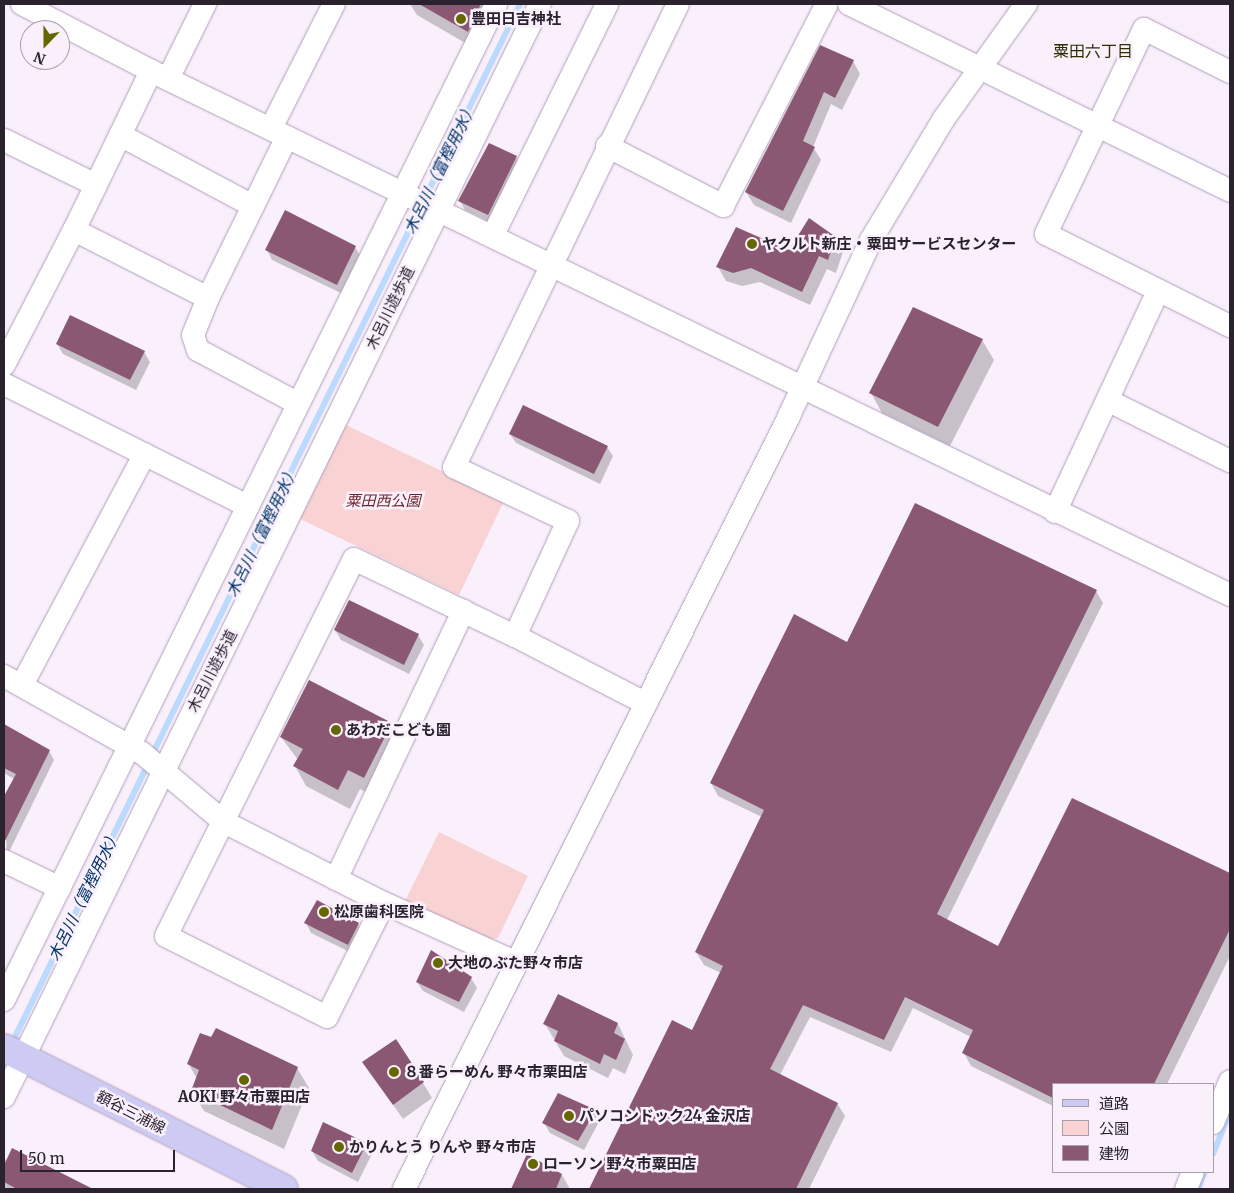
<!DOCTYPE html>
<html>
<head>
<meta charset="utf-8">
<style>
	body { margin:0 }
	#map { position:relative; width:1234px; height:1193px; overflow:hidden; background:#f9f0fc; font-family:Merriweather,"Noto Sans JP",serif }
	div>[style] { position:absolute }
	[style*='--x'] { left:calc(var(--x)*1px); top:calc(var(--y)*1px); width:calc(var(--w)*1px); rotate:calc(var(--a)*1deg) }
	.green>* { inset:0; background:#f9d3d3 }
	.shadow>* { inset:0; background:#0003 }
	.stream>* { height:6px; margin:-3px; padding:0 3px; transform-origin:3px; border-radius:3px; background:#bcd9fe }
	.building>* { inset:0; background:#8a5872 }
	.roads { filter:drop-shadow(0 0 1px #b19db9) drop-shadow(0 0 1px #b19db9) }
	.minor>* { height:22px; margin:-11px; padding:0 11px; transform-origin:11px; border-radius:11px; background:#fff }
	.major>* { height:28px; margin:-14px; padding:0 14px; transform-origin:14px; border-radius:14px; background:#cdcbf4 }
	.dots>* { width:14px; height:14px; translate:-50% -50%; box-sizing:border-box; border:2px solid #f9f0fc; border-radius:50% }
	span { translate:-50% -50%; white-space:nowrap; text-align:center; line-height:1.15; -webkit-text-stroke:5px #f9f0fc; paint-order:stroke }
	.poi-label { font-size:15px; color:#2a232d; font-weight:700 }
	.left { translate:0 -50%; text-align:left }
	.street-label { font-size:15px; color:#2a232d }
	.park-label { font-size:15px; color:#70262d; font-style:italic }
	.neighbourhood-label { font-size:16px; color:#2d2e04 }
	.water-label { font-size:16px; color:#013469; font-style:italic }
	.frame { position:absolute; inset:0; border:5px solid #2a232d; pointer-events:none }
	.legend { position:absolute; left:1052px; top:1083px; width:162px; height:90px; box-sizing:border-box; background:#f9f0fc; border:1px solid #a69ea9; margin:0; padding:6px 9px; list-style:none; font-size:15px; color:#2a232d }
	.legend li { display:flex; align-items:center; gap:10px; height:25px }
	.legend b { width:25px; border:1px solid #a69ea9 }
	.north { position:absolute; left:20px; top:20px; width:50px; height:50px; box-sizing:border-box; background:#f9f0fc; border:1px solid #a69ea9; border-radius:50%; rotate:202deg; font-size:14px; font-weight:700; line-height:20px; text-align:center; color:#2a232d }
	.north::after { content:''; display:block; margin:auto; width:18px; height:22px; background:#656703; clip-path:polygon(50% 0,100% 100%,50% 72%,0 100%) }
	.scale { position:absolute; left:20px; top:1150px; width:155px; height:22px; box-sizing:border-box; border:2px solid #2a232d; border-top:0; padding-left:6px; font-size:15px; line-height:18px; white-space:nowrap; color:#2a232d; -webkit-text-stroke:4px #f9f0fc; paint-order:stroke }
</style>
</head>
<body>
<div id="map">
	<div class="green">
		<i style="clip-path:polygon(342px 423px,504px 501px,459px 595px,298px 518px)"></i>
		<i style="clip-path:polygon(439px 832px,528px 876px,498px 938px,484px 941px,404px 903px)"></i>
	</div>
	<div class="shadow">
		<i style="clip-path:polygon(410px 4px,505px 4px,479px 51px,417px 15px)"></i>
		<i style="clip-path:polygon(821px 47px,853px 61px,860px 74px,842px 110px,831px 104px,813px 147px,821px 160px,791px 223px,754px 205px,746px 192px)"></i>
		<i style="clip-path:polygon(516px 157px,521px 167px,494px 224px,465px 210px,460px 201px)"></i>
		<i style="clip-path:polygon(835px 238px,843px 252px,836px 273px,827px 269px,810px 305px,760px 282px,742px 286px,726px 281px,718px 267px)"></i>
		<i style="clip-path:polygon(355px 247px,361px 257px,343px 294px,272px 260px,267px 250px)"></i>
		<i style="clip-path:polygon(982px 340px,994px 360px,950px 446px,882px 413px,871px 393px)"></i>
		<i style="clip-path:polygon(57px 344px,144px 352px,150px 362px,136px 390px,63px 354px)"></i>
		<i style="clip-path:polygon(510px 434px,607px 447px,613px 456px,600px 484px,516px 443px)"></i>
		<i style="clip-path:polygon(1096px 591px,1103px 603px,947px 920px,998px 948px,1072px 799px,1230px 874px,1230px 956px,1167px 1084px,1053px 1084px,1053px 1106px,971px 1066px,964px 1053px,971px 1037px,913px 1008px,891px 1052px,810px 1017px,780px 1075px,837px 1103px,845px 1116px,809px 1189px,595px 1189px,592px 1186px,692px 1031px,721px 973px,704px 965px,696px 952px,762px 817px,718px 796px,711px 783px,847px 643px)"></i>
		<i style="clip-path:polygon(335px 630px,418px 635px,424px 645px,409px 674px,341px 640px)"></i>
		<i style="clip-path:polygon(392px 723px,403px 743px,375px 797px,360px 789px,350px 809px,306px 786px,295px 766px,298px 760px,281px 737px)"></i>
		<i style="clip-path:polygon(4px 726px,49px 751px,54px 760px,7px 856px,4px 799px,14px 779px,4px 773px)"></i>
		<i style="clip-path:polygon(306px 923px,358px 924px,364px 934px,354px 954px,311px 933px)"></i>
		<i style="clip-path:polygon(431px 951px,471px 978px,477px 988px,464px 1012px,423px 991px,417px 982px)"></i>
		<i style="clip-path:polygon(558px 996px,618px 1024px,633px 1055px,625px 1074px,613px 1068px,608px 1078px,564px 1056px,545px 1024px)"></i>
		<i style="clip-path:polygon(188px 1063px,297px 1068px,309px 1088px,284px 1149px,204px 1111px,192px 1091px,197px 1079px)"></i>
		<i style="clip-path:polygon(364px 1063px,423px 1083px,432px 1098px,403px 1119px)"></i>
		<i style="clip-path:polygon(595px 1111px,600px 1120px,584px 1150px,550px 1133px,544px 1123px)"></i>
		<i style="clip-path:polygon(366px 1144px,372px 1154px,358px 1182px,318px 1161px,312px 1151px)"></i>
		<i style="clip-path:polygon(527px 1155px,562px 1175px,570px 1189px,512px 1189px)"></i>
		<i style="clip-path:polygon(4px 1159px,82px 1185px,84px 1189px,5px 1189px)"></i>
	</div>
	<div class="stream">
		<i style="--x:152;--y:755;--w:836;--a:-63.89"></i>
		<i style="--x:11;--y:1045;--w:313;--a:-64"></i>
		<i style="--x:1213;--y:1154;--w:45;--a:-68"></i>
		<i style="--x:1198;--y:1189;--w:18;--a:-68"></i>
	</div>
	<div class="building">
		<i style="clip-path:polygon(419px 4px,481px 4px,468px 32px)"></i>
		<i style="clip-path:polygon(820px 45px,854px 60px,835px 98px,824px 92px,803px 141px,815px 147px,783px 211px,745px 192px)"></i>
		<i style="clip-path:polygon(489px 143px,517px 156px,488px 215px,458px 201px)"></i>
		<i style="clip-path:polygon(285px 210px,356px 246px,337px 285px,265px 250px)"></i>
		<i style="clip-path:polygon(809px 218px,836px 237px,828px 260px,819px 256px,802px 292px,751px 268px,733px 273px,716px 267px,736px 227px,789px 250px)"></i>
		<i style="clip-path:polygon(913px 307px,983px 339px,938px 427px,869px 393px)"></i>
		<i style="clip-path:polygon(70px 315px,145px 351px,130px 380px,56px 344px)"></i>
		<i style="clip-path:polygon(523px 405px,608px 446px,594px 474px,509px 434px)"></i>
		<i style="clip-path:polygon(915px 503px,1097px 590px,937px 914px,998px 946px,1072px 798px,1230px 873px,1230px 929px,1154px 1084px,1053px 1084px,1053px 1098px,962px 1053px,973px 1030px,905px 997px,884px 1040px,803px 1005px,770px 1069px,838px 1103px,796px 1189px,589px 1189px,672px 1020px,692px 1030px,723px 966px,695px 952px,764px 810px,710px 783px,794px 614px,847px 642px)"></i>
		<i style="clip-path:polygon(349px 600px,419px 634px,404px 665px,334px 630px)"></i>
		<i style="clip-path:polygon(309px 680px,392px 723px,364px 778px,348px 770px,338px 790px,293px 766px,303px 749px,280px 737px)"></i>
		<i style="clip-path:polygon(4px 724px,50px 750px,4px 843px,4px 796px,16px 774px,4px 768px)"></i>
		<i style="clip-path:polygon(317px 900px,359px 923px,348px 945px,304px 923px)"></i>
		<i style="clip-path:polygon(431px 950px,472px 977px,459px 1002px,416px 982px)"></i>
		<i style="clip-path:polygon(558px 994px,618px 1023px,614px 1033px,625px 1039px,616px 1060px,604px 1054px,600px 1064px,554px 1041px,558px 1031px,543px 1024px)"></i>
		<i style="clip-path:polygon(216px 1028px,298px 1067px,272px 1130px,191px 1091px,199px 1070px,187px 1064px,200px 1033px,211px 1037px)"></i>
		<i style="clip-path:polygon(396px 1039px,424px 1082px,393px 1105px,362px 1062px)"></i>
		<i style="clip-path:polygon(558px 1093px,596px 1110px,578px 1141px,542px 1123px)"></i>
		<i style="clip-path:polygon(323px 1122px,367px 1143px,352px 1173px,311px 1151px)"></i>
		<i style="clip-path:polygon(12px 1148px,93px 1189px,17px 1189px,4px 1182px,4px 1165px)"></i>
		<i style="clip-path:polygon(527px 1154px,562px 1174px,556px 1189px,511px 1189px)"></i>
	</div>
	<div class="roads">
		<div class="minor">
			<i style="--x:22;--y:4;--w:145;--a:27.4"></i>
			<i style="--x:151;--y:71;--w:1200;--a:25.9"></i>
			<i style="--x:849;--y:4;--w:424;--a:26.1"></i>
			<i style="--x:1230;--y:72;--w:96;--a:-153.4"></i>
			<i style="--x:1144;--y:29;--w:227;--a:115.6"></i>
			<i style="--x:1046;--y:234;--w:206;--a:26.6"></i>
			<i style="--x:168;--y:79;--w:84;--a:-63.7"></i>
			<i style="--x:271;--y:128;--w:139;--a:-63.1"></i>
			<i style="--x:120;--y:135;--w:151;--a:28.1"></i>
			<i style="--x:4;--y:140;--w:102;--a:26.1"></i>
			<i style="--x:96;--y:185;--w:127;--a:-64.2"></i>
			<i style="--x:607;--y:146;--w:131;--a:27.3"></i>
			<i style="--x:723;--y:206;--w:227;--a:-62.8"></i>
			<i style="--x:74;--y:230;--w:50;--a:-63.9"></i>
			<i style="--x:493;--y:235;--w:258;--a:-63.7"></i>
			<i style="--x:208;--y:298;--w:40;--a:112"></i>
			<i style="--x:193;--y:335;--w:16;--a:72"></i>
			<i style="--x:198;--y:350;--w:112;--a:28.2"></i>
			<i style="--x:4;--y:365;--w:152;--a:-62.6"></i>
			<i style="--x:74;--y:230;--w:150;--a:26.9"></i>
			<i style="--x:208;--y:298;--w:179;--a:-63.9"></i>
			<i style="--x:4;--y:384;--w:273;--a:26.6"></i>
			<i style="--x:1109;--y:401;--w:135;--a:26.4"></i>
			<i style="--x:1055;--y:512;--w:244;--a:-65"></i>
			<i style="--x:4;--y:676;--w:158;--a:29.2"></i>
			<i style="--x:142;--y:753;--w:107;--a:40.1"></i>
			<i style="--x:224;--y:822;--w:179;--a:26.9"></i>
			<i style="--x:384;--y:903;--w:146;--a:24.3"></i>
			<i style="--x:23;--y:683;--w:259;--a:-62"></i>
			<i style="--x:645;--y:703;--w:146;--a:-152.7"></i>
			<i style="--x:515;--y:636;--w:127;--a:-65.3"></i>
			<i style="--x:568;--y:521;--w:126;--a:-154.7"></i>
			<i style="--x:454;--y:467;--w:514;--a:-64.18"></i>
			<i style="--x:4;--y:861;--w:62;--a:25.7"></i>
			<i style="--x:336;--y:879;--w:297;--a:-64.6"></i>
			<i style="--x:384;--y:903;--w:127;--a:116.6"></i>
			<i style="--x:327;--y:1017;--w:180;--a:-153.3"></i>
			<i style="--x:166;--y:936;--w:421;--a:-63.5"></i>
			<i style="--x:354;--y:559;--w:178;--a:25.6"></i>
			<i style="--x:4;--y:1000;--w:1111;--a:-63.71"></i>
			<i style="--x:4;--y:1097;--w:1217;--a:-63.88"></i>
			<i style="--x:1213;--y:1123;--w:45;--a:-68"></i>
			<i style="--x:404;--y:1189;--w:864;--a:-63.52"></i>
			<i style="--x:789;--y:416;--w:194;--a:-65"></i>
			<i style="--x:871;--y:240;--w:140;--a:-59"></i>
			<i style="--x:943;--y:120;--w:143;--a:-54.4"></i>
			<i style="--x:1186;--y:1189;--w:18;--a:-68"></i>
		</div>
		<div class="major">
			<i style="--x:4;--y:1048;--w:313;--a:26.7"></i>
		</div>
	</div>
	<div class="dots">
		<i style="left:461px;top:19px;background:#656703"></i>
		<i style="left:752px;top:244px;background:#656703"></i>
		<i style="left:336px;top:730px;background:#656703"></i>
		<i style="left:324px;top:912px;background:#656703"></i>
		<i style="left:438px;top:963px;background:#656703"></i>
		<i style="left:394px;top:1072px;background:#656703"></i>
		<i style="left:244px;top:1080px;background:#656703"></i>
		<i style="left:569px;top:1116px;background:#656703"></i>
		<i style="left:339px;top:1147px;background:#656703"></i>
		<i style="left:533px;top:1164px;background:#656703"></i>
	</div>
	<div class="poi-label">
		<span class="left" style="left:471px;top:19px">豊田日吉神社</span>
		<span class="left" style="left:762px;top:244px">ヤクルト新庄・粟田サービスセンター</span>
		<span class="left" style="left:346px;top:730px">あわだこども園</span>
		<span class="left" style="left:334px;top:912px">松原歯科医院</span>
		<span class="left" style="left:448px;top:963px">大地のぶた野々市店</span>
		<span class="left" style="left:404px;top:1072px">８番らーめん 野々市栗田店</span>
		<span style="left:244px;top:1097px">AOKI 野々市粟田店</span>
		<span class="left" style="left:579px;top:1116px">パソコンドック24 金沢店</span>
		<span class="left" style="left:349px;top:1147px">かりんとう りんや 野々市店</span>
		<span class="left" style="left:543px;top:1164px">ローソン 野々市粟田店</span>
	</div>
	<div class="street-label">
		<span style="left:390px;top:308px;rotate:-64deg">木呂川遊歩道</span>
		<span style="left:212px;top:671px;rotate:-63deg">木呂川遊歩道</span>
		<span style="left:131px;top:1112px;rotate:27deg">額谷三浦線</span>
	</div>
	<div class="park-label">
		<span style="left:383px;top:501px">粟田西公園</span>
	</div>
	<div class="neighbourhood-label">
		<span style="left:1093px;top:51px">粟田六丁目</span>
	</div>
	<div class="water-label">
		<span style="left:440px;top:168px;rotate:-64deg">木呂川（富樫用水）</span>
		<span style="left:262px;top:531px;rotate:-64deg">木呂川（富樫用水）</span>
		<span style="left:84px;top:895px;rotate:-64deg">木呂川（富樫用水）</span>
	</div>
	<div class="frame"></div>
	<ul class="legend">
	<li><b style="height:6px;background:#cdcbf4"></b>道路</li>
	<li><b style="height:14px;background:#f9d3d3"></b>公園</li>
	<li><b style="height:14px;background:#8a5872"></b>建物</li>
	</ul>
	<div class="north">N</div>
	<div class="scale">50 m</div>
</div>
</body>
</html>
